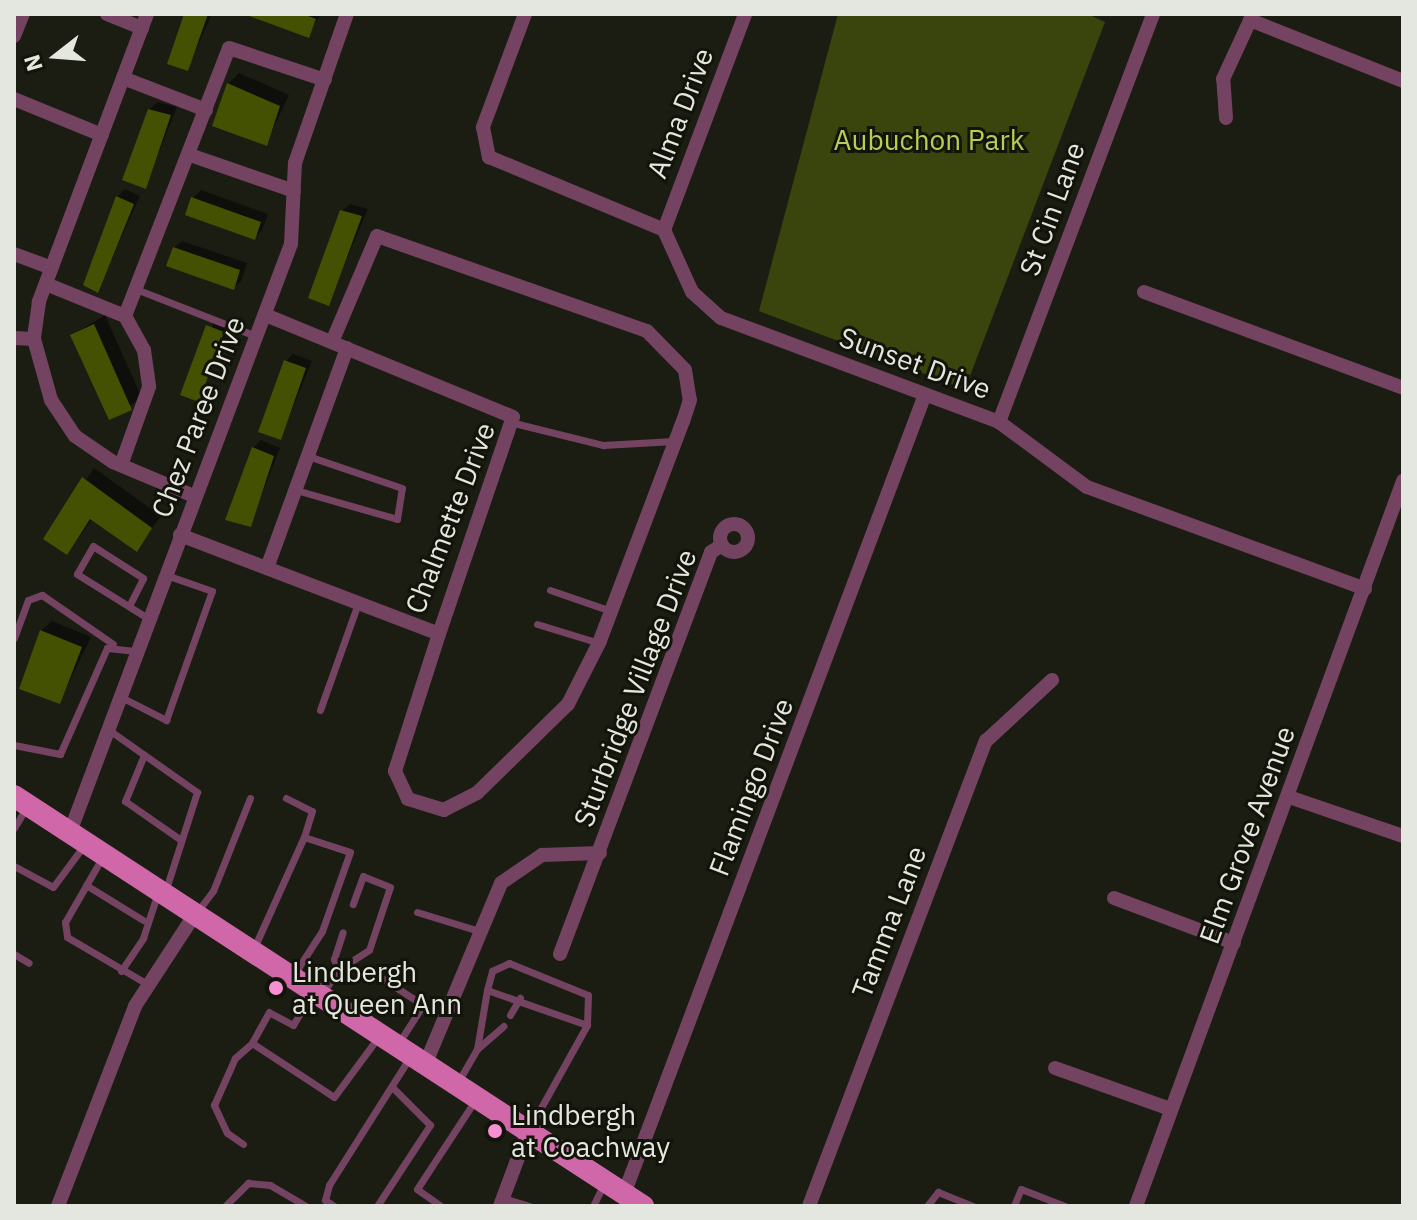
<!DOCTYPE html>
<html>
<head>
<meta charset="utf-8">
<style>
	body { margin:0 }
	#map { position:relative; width:1417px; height:1220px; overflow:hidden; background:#1b1d13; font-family:"IBM Plex Sans",sans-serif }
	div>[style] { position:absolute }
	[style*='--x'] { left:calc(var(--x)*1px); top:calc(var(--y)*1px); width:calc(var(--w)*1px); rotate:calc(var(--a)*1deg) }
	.green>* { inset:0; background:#3a450e }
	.shadow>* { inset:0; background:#0007 }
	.building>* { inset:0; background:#445002 }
	.lane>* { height:7px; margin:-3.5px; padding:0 3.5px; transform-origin:3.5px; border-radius:3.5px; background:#754362 }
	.street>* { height:14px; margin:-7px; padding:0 7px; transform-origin:7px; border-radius:7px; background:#754362 }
	.street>.ring { margin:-7px; padding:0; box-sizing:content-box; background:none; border:14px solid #754362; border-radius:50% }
	.primary>* { height:22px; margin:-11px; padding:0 11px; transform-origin:11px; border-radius:11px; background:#cf67a9 }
	.dots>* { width:22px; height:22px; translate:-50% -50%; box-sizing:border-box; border:4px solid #12140a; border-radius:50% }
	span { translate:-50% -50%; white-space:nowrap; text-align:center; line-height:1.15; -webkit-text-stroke:6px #12140a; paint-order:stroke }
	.street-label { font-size:28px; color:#e4e6e0 }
	.park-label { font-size:28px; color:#b5ce55 }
	.poi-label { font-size:28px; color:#e4e6e0 }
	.left { translate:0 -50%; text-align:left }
	.frame { position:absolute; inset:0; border:16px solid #e4e6e0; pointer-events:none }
	.north { position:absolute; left:16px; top:16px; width:80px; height:80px; -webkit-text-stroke:6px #12140a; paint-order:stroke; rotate:253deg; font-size:22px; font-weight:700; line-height:32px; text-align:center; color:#e4e6e0 }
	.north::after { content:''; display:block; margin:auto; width:28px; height:36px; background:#e4e6e0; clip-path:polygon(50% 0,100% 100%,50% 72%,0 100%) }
</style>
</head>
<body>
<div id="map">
	<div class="green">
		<i style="clip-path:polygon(838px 14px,1088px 14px,1105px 22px,965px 389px,759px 311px)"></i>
	</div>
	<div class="shadow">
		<i style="clip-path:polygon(186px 14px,212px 14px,187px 69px)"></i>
		<i style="clip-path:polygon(249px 14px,321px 14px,308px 35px)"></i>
		<i style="clip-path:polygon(239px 73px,289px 95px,266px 144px,228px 84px)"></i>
		<i style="clip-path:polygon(157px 102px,177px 107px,145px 187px,149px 110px)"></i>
		<i style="clip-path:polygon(125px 189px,140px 196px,98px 290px,117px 197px)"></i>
		<i style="clip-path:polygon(201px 190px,268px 214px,262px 230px,255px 238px,193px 198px)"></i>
		<i style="clip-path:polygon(350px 204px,368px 209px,328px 303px,342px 211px)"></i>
		<i style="clip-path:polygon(182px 241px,247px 263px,241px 281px,233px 288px,174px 248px)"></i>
		<i style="clip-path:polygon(105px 315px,142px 398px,110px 418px,72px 335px)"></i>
		<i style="clip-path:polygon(216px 318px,230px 324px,199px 400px,182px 394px)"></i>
		<i style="clip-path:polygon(293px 354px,312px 361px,281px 437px,286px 361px)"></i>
		<i style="clip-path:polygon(261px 440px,280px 448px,250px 525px,253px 448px)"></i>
		<i style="clip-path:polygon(94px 468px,161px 516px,136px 549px,93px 518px,67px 553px,46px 539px)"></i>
		<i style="clip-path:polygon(52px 621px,91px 637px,60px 701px,41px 631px)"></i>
	</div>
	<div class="building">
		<i style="clip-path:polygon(184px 14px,208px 14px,188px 71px,167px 64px)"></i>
		<i style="clip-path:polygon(244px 14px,303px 14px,316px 19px,309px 38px)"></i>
		<i style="clip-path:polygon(227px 83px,280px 106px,267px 146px,212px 126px)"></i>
		<i style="clip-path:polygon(148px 109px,171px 115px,146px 189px,122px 180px)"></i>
		<i style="clip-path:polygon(116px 196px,134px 204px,98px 293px,83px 285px)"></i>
		<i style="clip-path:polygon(191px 197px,261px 222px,255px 240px,185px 215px)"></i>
		<i style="clip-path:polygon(340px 210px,362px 216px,329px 306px,308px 298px)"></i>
		<i style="clip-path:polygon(173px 247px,240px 270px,234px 290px,166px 266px)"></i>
		<i style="clip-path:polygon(94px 324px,132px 410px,109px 420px,70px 335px)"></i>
		<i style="clip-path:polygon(206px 325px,224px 332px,199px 402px,180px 395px)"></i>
		<i style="clip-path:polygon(284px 360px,306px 368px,281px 440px,258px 432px)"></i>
		<i style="clip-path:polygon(252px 447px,274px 456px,251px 527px,225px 520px)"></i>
		<i style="clip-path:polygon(82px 477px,152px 528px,137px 552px,90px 519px,67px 555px,43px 539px)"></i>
		<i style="clip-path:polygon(40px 630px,82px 647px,60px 704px,19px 689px)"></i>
	</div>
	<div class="lane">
		<i style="--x:141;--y:291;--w:123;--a:21.4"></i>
		<i style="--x:514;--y:423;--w:92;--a:13.9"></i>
		<i style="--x:603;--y:445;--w:71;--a:-3.2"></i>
		<i style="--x:296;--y:490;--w:105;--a:16"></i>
		<i style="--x:397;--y:519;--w:31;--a:-81"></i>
		<i style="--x:402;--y:488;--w:99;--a:-161.2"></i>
		<i style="--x:550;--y:590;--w:65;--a:19"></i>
		<i style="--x:129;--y:606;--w:31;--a:-63"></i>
		<i style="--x:143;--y:578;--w:59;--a:-147.4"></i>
		<i style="--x:93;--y:546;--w:32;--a:120"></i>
		<i style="--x:77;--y:574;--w:85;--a:32"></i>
		<i style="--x:537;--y:624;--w:65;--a:17"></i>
		<i style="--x:14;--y:638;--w:40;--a:-69.8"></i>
		<i style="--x:28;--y:600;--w:15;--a:-20"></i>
		<i style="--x:42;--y:595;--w:86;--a:34.6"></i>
		<i style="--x:121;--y:697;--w:51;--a:27.1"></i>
		<i style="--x:166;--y:720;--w:137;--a:-70.4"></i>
		<i style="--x:212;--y:591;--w:49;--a:-160.8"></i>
		<i style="--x:320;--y:710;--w:114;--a:-70.4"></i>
		<i style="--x:109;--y:730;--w:108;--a:35.2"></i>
		<i style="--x:197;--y:792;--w:105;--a:107.7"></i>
		<i style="--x:14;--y:745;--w:47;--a:11.1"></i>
		<i style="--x:60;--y:754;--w:116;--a:-66.1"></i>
		<i style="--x:107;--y:648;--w:30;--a:6"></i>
		<i style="--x:144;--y:755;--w:50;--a:112.4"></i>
		<i style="--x:125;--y:801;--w:68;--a:34.9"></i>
		<i style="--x:286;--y:798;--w:29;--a:27"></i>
		<i style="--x:312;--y:811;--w:27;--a:107"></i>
		<i style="--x:14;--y:828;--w:26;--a:-59"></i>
		<i style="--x:103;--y:856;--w:76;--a:119.9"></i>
		<i style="--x:65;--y:922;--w:15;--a:82"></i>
		<i style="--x:67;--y:937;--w:93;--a:30.4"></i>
		<i style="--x:14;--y:866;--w:44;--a:28.3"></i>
		<i style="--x:53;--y:887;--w:54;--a:-53.3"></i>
		<i style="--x:86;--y:885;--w:67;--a:31.6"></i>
		<i style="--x:197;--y:912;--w:26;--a:-53"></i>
		<i style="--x:213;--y:891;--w:100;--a:-68.3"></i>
		<i style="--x:417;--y:912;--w:62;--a:17"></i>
		<i style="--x:254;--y:948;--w:122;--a:-65.8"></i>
		<i style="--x:304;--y:837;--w:48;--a:18.1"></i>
		<i style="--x:350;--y:852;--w:84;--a:109.5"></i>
		<i style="--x:322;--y:931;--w:54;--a:122.8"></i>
		<i style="--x:14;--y:954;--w:17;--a:31"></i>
		<i style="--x:338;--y:970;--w:12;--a:-110"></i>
		<i style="--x:334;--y:959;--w:28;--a:-72"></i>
		<i style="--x:121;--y:971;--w:40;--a:-56"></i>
		<i style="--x:143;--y:938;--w:48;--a:-71.9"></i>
		<i style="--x:377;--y:975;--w:55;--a:33.1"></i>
		<i style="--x:423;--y:1005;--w:46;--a:122.7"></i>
		<i style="--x:487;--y:990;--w:20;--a:-75"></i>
		<i style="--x:492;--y:971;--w:19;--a:-25"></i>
		<i style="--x:509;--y:963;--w:85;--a:22.1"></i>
		<i style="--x:588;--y:995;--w:30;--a:92"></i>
		<i style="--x:322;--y:994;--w:29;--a:-56"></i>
		<i style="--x:338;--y:970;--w:37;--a:-33"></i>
		<i style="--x:369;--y:950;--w:66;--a:-71.6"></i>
		<i style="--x:390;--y:887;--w:29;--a:-158"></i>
		<i style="--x:363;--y:876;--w:30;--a:110"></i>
		<i style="--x:311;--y:995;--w:35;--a:121"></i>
		<i style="--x:293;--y:1025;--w:27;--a:-152"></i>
		<i style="--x:269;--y:1012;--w:35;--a:119"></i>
		<i style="--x:252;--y:1043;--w:98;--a:33.4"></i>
		<i style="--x:334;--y:1097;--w:76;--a:-53.6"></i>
		<i style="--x:510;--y:1015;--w:20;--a:-60"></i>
		<i style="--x:477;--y:1049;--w:35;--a:-41"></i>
		<i style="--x:458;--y:1082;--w:38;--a:-60"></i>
		<i style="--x:477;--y:1049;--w:60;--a:-80.4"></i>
		<i style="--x:487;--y:990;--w:106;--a:19.3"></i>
		<i style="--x:587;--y:1025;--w:119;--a:119.1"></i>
		<i style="--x:243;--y:1144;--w:19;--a:-145"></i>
		<i style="--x:227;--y:1133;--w:31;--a:-115"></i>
		<i style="--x:214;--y:1105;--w:51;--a:-65.9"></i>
		<i style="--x:235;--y:1058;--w:23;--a:-41"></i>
		<i style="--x:503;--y:1198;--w:27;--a:17"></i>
		<i style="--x:1015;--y:1203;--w:15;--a:-67"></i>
		<i style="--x:1021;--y:1189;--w:47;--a:21.1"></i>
		<i style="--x:225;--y:1206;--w:33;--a:-45"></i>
		<i style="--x:248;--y:1183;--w:22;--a:5"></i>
		<i style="--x:270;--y:1185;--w:42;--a:30.3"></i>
		<i style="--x:334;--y:1206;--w:11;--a:-146"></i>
		<i style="--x:325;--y:1200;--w:16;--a:-75"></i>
		<i style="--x:329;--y:1185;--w:151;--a:-57.7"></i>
		<i style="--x:377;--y:1206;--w:97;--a:-56.8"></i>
		<i style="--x:430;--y:1125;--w:54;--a:-135"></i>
		<i style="--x:441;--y:1206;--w:29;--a:-145"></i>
		<i style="--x:417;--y:1189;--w:108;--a:-56.8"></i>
		<i style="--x:593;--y:1206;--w:25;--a:-64"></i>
		<i style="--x:927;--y:1206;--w:18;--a:-52"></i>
		<i style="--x:938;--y:1192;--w:38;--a:22"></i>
	</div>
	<div class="street">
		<i style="--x:107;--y:14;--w:38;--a:22"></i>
		<i style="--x:147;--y:14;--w:308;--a:110.6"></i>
		<i style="--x:39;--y:302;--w:37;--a:98"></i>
		<i style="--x:34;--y:339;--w:63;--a:74.4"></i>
		<i style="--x:51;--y:400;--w:43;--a:56.3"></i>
		<i style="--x:75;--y:436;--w:46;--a:34.4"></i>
		<i style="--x:113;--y:462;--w:88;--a:22.8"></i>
		<i style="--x:525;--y:14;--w:121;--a:110.4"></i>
		<i style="--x:483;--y:127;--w:31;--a:79"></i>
		<i style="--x:489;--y:157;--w:190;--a:22.6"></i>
		<i style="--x:664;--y:230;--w:68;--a:65.7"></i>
		<i style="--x:692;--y:292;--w:39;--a:42"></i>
		<i style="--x:721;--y:318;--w:297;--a:20.5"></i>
		<i style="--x:999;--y:422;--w:109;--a:36.5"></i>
		<i style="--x:1087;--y:487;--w:296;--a:20.1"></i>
		<i style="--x:1250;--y:20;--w:165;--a:21.7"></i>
		<i style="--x:14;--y:36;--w:24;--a:-68"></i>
		<i style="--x:123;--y:78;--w:89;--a:21.1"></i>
		<i style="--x:14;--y:99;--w:95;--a:22.2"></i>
		<i style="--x:1226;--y:118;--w:39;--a:-94"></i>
		<i style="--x:1223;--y:79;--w:72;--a:-65.2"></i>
		<i style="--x:190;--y:155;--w:110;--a:19.1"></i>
		<i style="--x:664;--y:230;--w:231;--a:-69.4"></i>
		<i style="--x:14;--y:254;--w:40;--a:20.2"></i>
		<i style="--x:46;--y:284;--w:85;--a:22.1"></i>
		<i style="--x:125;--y:316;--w:39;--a:61"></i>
		<i style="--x:144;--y:350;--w:37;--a:82"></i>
		<i style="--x:149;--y:387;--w:83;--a:109.7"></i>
		<i style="--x:1144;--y:292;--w:276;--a:20.3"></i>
		<i style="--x:125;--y:316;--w:287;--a:-68.8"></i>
		<i style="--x:229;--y:48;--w:101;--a:18.4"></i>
		<i style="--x:14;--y:338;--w:20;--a:3"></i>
		<i style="--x:332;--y:342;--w:115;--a:-67"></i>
		<i style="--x:377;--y:236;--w:286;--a:19.4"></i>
		<i style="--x:647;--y:331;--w:54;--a:45.7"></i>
		<i style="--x:685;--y:370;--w:30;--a:81"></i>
		<i style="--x:690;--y:400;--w:22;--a:108"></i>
		<i style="--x:683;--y:421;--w:235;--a:110.7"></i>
		<i style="--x:600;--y:641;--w:71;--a:116.9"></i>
		<i style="--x:568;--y:704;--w:127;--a:135.6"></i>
		<i style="--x:477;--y:793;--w:37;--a:153"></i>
		<i style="--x:444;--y:810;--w:38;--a:-163"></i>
		<i style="--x:408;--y:799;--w:31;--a:-115"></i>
		<i style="--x:395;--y:771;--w:144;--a:-72.2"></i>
		<i style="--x:999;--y:422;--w:436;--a:-69.3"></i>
		<i class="ring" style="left:720px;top:524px;width:14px;height:14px"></i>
		<i style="--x:180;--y:535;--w:277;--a:20.9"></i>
		<i style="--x:439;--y:634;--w:229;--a:-71.2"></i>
		<i style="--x:513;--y:417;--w:268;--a:-157.6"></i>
		<i style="--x:267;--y:568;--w:234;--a:-70"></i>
		<i style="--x:1289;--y:797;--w:120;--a:18.9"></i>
		<i style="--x:70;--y:832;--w:628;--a:-69.4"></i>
		<i style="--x:291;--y:244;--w:81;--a:-87.2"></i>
		<i style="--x:295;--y:163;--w:158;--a:-70.8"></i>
		<i style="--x:1114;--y:898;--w:128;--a:20.6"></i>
		<i style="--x:560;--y:954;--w:429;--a:-69.4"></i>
		<i style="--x:711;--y:552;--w:13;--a:-32"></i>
		<i style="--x:425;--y:1065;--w:197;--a:-67.3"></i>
		<i style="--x:501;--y:883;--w:50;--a:-34.3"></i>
		<i style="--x:542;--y:855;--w:58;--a:-2"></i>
		<i style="--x:1055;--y:1068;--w:122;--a:19.6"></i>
		<i style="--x:624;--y:1194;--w:852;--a:-69.37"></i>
		<i style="--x:58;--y:1206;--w:214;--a:-68.9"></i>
		<i style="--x:135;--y:1006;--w:110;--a:-56.9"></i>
		<i style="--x:500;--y:1206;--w:80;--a:-69.5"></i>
		<i style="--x:809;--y:1206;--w:498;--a:-69.2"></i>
		<i style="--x:986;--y:741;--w:90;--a:-42.7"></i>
		<i style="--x:1136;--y:1206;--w:773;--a:-69.78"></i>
	</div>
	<div class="primary">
		<i style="--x:14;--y:796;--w:751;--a:33.1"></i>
	</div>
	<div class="dots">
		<i style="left:276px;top:988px;background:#f690d0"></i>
		<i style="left:495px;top:1131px;background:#f690d0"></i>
	</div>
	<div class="street-label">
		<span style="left:680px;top:113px;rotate:-69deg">Alma Drive</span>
		<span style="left:1052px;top:209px;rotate:-70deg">St Cin Lane</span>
		<span style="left:915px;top:363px;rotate:20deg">Sunset Drive</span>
		<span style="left:198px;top:417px;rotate:-69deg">Chez Paree Drive</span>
		<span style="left:450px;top:518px;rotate:-69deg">Chalmette Drive</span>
		<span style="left:635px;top:688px;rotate:-69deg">Sturbridge Village Drive</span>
		<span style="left:751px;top:787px;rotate:-69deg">Flamingo Drive</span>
		<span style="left:1247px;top:835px;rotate:-70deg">Elm Grove Avenue</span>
		<span style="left:889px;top:922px;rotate:-69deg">Tamma Lane</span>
	</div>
	<div class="park-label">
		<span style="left:929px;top:140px">Aubuchon Park</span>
	</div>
	<div class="poi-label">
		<span class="left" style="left:292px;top:988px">Lindbergh<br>at Queen Ann</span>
		<span class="left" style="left:511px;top:1131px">Lindbergh<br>at Coachway</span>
	</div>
	<div class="frame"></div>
	<div class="north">N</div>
</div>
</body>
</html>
